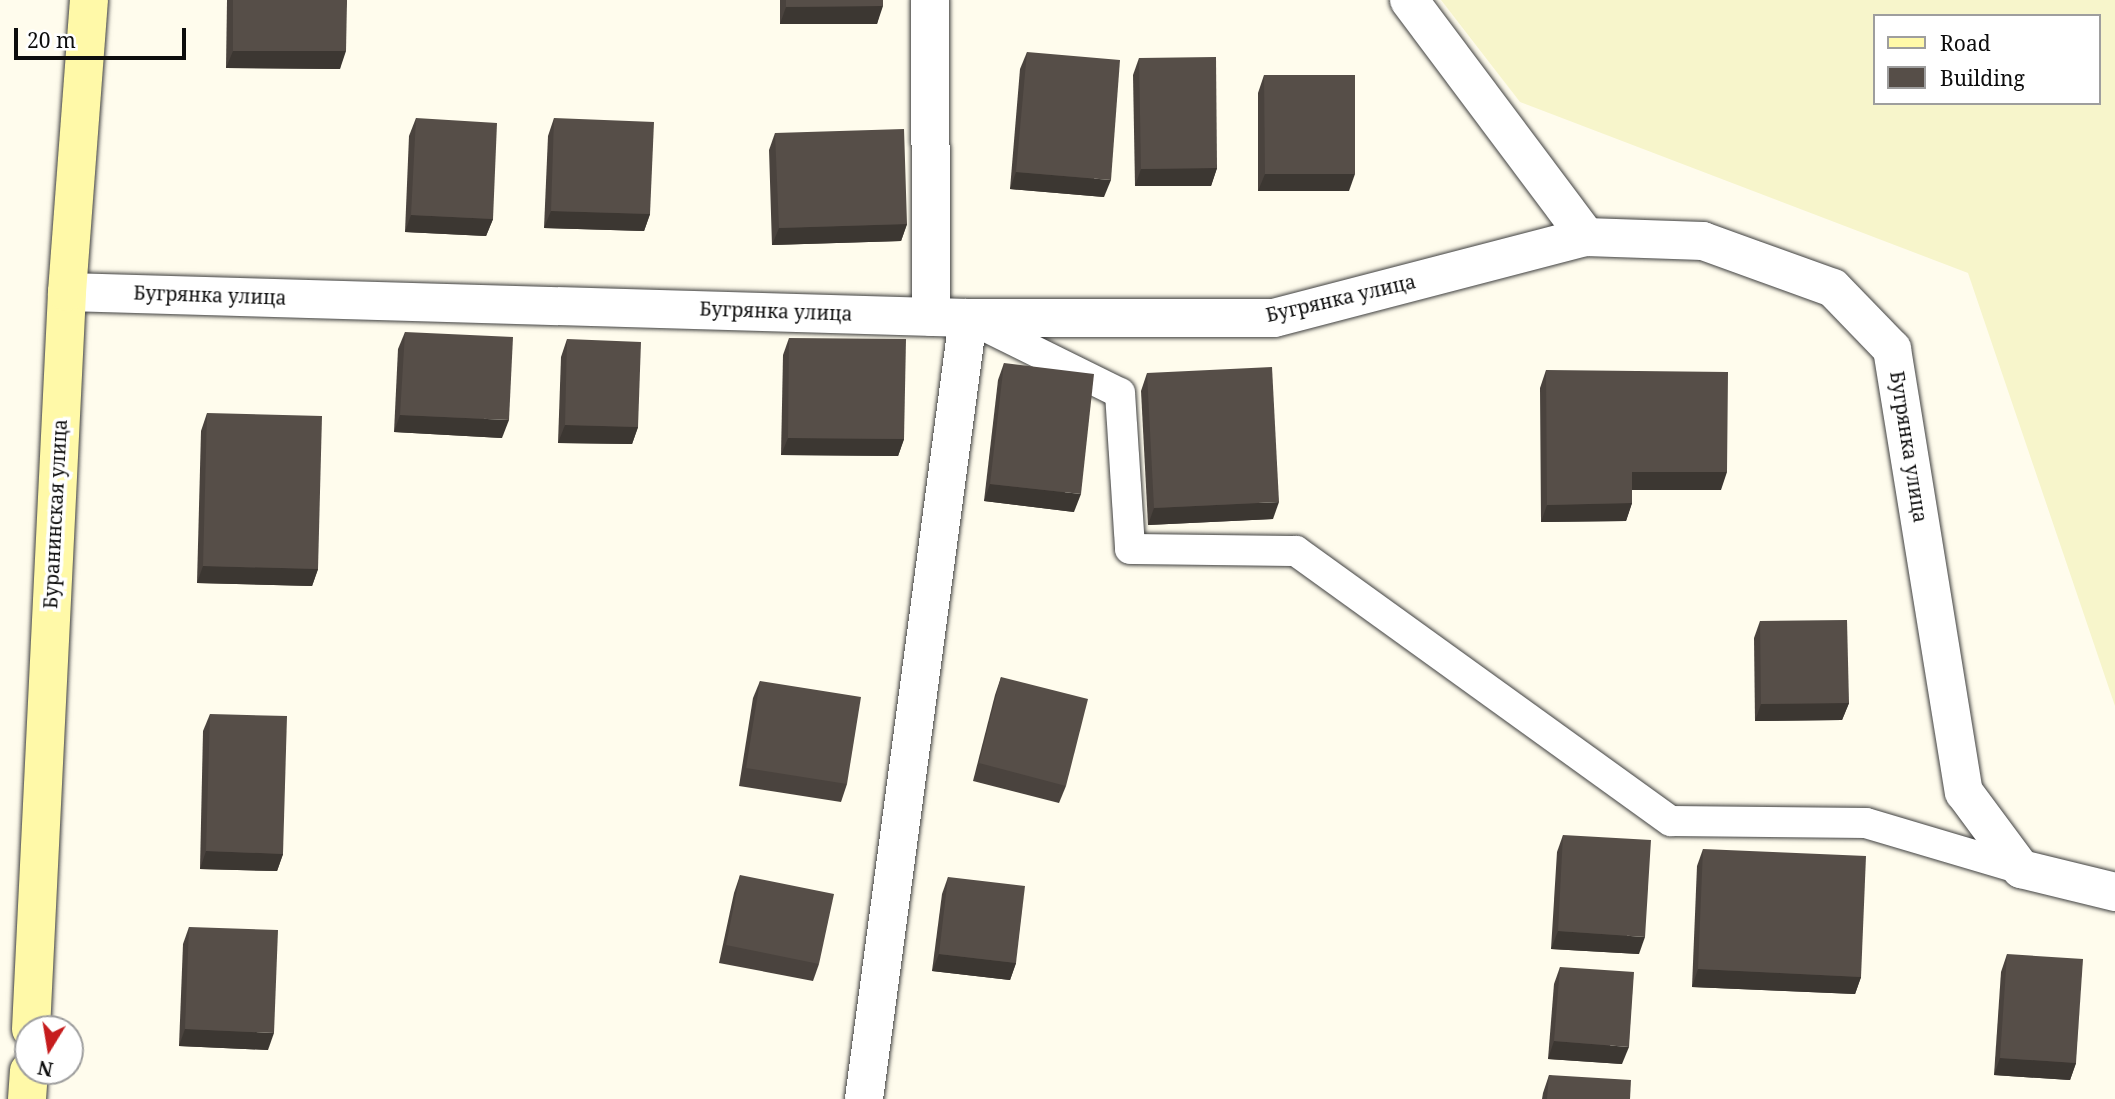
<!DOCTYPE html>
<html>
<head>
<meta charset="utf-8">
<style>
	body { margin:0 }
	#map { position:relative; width:2115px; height:1099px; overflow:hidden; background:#fffced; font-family:"Noto Serif",serif }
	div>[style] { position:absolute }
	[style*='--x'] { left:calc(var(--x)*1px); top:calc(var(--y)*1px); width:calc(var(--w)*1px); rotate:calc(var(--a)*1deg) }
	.farmland>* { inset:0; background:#f7f5cb }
	.roads { filter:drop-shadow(0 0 2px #404040) drop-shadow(0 0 2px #404040) }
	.service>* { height:30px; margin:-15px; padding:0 15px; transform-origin:15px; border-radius:15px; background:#fff }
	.minor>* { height:38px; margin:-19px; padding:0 19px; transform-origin:19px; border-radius:19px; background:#fff }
	.secondary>* { height:38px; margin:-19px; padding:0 19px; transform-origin:19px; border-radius:19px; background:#fff9a8 }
	.wall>* { inset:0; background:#4a433e }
	.shaded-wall>* { inset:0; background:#3c3732 }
	.building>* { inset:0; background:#564e48 }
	span { translate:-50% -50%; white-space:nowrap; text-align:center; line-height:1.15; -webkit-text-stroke:7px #fff; paint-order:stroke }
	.street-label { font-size:19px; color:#0d0d0d }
	.legend { position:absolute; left:1873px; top:14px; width:228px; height:91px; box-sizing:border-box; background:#fff; border:2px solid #9e9e9e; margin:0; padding:9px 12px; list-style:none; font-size:21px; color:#0d0d0d }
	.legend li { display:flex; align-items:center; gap:14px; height:35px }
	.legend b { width:35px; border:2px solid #9e9e9e }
	.north { position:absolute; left:14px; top:1015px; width:70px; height:70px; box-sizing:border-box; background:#fff; border:2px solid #9e9e9e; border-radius:50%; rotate:191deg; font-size:19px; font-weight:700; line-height:28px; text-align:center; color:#0d0d0d }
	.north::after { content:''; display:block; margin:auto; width:24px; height:32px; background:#c61c1d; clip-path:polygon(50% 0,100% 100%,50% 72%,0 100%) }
	.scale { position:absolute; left:14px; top:28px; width:172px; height:32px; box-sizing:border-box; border:4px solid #0d0d0d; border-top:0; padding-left:9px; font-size:21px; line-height:24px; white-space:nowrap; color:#0d0d0d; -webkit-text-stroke:5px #fff; paint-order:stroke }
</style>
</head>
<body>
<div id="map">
	<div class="farmland">
		<i style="clip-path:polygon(evenodd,1441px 0,2115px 0,2115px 706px,1968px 273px,1520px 102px,1441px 0,1875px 16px,2099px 16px,2099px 103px,1875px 103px,1875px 16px)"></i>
	</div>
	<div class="roads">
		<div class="service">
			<i style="--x:970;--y:319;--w:167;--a:26.3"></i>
			<i style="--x:1120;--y:393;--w:156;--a:86.3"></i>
			<i style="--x:1130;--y:549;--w:166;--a:0.7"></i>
			<i style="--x:1296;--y:551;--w:462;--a:35.8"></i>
			<i style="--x:1671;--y:821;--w:195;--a:0.6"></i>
			<i style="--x:1866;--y:823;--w:162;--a:16.5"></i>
		</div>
		<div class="minor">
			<i style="--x:930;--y:0;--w:317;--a:89.8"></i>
			<i style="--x:1409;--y:0;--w:296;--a:53.2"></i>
			<i style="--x:67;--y:292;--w:901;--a:1.65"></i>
			<i style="--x:968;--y:318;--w:306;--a:0"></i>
			<i style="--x:1274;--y:318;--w:322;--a:-14.6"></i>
			<i style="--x:1586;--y:237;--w:117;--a:2"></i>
			<i style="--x:1703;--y:241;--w:138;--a:19.9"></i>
			<i style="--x:1833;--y:288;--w:85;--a:46"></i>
			<i style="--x:1892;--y:349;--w:449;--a:80.8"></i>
			<i style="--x:1964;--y:792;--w:96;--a:53.5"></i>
			<i style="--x:2021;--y:869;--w:97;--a:13.7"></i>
			<i style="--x:864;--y:1099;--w:788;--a:-82.41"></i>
		</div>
		<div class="secondary">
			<i style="--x:31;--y:1029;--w:738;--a:-87.2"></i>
			<i style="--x:67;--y:292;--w:293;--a:-85.7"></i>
			<i style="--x:27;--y:1099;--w:28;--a:-86"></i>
		</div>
	</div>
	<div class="wall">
		<i style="clip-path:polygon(227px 0,347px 0,340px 69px,226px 68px)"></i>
		<i style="clip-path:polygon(780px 0,883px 0,877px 24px,780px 24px)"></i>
		<i style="clip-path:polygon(1027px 52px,1104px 197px,1010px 189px,1020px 69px)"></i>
		<i style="clip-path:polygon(1139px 58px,1217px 168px,1211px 186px,1135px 186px,1133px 75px)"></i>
		<i style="clip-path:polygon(1264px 75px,1349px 191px,1258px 191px,1258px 93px)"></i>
		<i style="clip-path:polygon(416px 118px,493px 219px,486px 236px,405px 232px,409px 136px)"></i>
		<i style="clip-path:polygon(554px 118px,650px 214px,644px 231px,544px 228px,548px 136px)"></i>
		<i style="clip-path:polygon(775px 133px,907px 224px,901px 241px,772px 245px,769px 150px)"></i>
		<i style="clip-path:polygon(405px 332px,502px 438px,394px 432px,398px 349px)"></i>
		<i style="clip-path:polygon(789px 338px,904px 439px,898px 456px,781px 455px,783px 355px)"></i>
		<i style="clip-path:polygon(567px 339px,638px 427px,632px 444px,558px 443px,561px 357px)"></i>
		<i style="clip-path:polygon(1004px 363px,1074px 512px,984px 501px,998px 380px)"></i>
		<i style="clip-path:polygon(1546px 370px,1721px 490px,1632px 490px,1632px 503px,1626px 521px,1541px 522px,1540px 388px)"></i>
		<i style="clip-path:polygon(1147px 373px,1273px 519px,1148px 525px,1141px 391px)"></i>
		<i style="clip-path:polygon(207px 413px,318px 569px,312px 586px,197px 583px,201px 431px)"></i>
		<i style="clip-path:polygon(1760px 621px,1849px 703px,1842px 720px,1755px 721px,1754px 638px)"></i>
		<i style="clip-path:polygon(1001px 677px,1066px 786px,1059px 803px,973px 781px,995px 695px)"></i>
		<i style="clip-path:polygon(760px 681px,847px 784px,841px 802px,739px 786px,753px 698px)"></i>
		<i style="clip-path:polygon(210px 714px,283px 854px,277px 871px,200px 869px,203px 731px)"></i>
		<i style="clip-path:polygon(1563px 835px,1639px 954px,1551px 949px,1557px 852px)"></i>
		<i style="clip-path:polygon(1703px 849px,1861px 977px,1855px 994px,1692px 987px,1697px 866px)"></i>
		<i style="clip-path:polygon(740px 875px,819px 964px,813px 981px,719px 963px,734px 893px)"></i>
		<i style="clip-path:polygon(948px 877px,1016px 963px,1010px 980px,932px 971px,942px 894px)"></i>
		<i style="clip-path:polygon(189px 927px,268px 1050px,179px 1046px,183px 944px)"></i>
		<i style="clip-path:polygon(2007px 954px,2076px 1063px,2070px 1080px,1994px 1075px,2001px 972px)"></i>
		<i style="clip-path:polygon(1560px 967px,1622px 1064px,1548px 1059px,1554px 984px)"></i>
		<i style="clip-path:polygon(1549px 1075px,1630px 1099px,1542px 1099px,1543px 1093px)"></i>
	</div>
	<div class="shaded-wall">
		<i style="clip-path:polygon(883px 6px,877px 24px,780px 24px,786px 7px)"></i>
		<i style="clip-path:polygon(233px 51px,346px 51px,340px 69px,226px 68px)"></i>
		<i style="clip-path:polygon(1217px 168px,1211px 186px,1135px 186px,1141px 169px)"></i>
		<i style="clip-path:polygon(1016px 172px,1111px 180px,1104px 197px,1010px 189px)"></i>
		<i style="clip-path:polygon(1265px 174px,1355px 174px,1349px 191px,1258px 191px)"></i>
		<i style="clip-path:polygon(551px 211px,650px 214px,644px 231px,544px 228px)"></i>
		<i style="clip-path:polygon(411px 215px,493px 219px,486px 236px,405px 232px)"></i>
		<i style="clip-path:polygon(907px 224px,901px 241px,772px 245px,779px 228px)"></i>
		<i style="clip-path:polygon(400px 415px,509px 420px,502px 438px,394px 432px)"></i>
		<i style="clip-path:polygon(565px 425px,638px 427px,632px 444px,558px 443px)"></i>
		<i style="clip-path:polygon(788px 438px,904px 439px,898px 456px,781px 455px)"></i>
		<i style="clip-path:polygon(1632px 472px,1727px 472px,1721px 490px,1626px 490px)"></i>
		<i style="clip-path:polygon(990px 484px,1081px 494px,1074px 512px,984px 501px)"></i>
		<i style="clip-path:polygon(1279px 502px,1273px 519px,1148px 525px,1154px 508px)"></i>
		<i style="clip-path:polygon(1632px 503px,1626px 521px,1541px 522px,1547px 505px)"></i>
		<i style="clip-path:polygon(203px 566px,318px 569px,312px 586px,197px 583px)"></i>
		<i style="clip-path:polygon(1849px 703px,1842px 720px,1755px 721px,1761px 704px)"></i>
		<i style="clip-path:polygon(206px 851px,283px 854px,277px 871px,200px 869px)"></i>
		<i style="clip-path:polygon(1558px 931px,1645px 937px,1639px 954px,1551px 949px)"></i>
		<i style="clip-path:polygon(939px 954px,1016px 963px,1010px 980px,932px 971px)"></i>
		<i style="clip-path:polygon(1698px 969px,1861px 977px,1855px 994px,1692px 987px)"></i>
		<i style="clip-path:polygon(185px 1029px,274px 1033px,268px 1050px,179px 1046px)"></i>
		<i style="clip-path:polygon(1554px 1041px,1629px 1047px,1622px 1064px,1548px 1059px)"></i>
		<i style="clip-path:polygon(2000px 1058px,2076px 1063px,2070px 1080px,1994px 1075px)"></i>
	</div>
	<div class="building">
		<i style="clip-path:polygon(233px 0,347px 0,346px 51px,233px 51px)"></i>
		<i style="clip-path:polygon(786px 0,883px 0,883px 6px,786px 7px)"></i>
		<i style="clip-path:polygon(1027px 52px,1120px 60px,1111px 180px,1016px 172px)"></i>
		<i style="clip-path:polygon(1216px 57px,1217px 168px,1141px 169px,1139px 58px)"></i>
		<i style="clip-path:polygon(1264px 75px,1355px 75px,1355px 174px,1265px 174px)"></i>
		<i style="clip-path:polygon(416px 118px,497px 123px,493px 219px,411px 215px)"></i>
		<i style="clip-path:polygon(554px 118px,654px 122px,650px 214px,551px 211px)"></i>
		<i style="clip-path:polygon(904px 129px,907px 224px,779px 228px,775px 133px)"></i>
		<i style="clip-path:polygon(405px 332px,513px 337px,509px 420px,400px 415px)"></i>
		<i style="clip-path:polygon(789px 338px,906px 339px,904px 439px,788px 438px)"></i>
		<i style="clip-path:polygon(567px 339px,641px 342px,638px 427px,565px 425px)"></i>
		<i style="clip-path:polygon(1004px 363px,1094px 374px,1081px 494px,990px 484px)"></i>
		<i style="clip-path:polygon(1272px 367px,1279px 502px,1154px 508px,1147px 373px)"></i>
		<i style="clip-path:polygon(1546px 370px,1728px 372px,1727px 472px,1632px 472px,1632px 503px,1547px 505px)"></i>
		<i style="clip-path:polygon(207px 413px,322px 416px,318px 569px,203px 566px)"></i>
		<i style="clip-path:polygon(1847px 620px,1849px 703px,1761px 704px,1760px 621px)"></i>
		<i style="clip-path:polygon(1001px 677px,1088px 699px,1066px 786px,979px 763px)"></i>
		<i style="clip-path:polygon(760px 681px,861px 697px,847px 784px,746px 768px)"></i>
		<i style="clip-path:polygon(210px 714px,287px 716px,283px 854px,206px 851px)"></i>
		<i style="clip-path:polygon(1563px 835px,1651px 840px,1645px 937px,1558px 931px)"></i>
		<i style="clip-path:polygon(1703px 849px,1866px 856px,1861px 977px,1698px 969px)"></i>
		<i style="clip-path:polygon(740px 875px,834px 894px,819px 964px,726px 945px)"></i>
		<i style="clip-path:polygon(948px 877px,1025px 886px,1016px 963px,939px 954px)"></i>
		<i style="clip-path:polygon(189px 927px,278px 930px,274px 1033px,185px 1029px)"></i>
		<i style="clip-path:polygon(2007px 954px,2083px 959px,2076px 1063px,2000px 1058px)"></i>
		<i style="clip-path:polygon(1560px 967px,1634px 972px,1629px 1047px,1554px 1041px)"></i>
		<i style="clip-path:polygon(1549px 1075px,1631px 1080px,1630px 1099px,1547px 1099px)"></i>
	</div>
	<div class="street-label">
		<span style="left:210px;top:296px;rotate:2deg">Бугрянка улица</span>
		<span style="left:1341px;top:299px;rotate:-13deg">Бугрянка улица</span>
		<span style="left:776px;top:312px;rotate:2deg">Бугрянка улица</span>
		<span style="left:1908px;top:447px;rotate:81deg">Бугрянка улица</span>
		<span style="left:56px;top:514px;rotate:-87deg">Буранинская улица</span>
	</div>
	<ul class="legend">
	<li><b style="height:9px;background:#fff9a8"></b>Road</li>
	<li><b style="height:19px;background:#564e48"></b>Building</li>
	</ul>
	<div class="north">N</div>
	<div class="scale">20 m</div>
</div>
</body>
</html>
